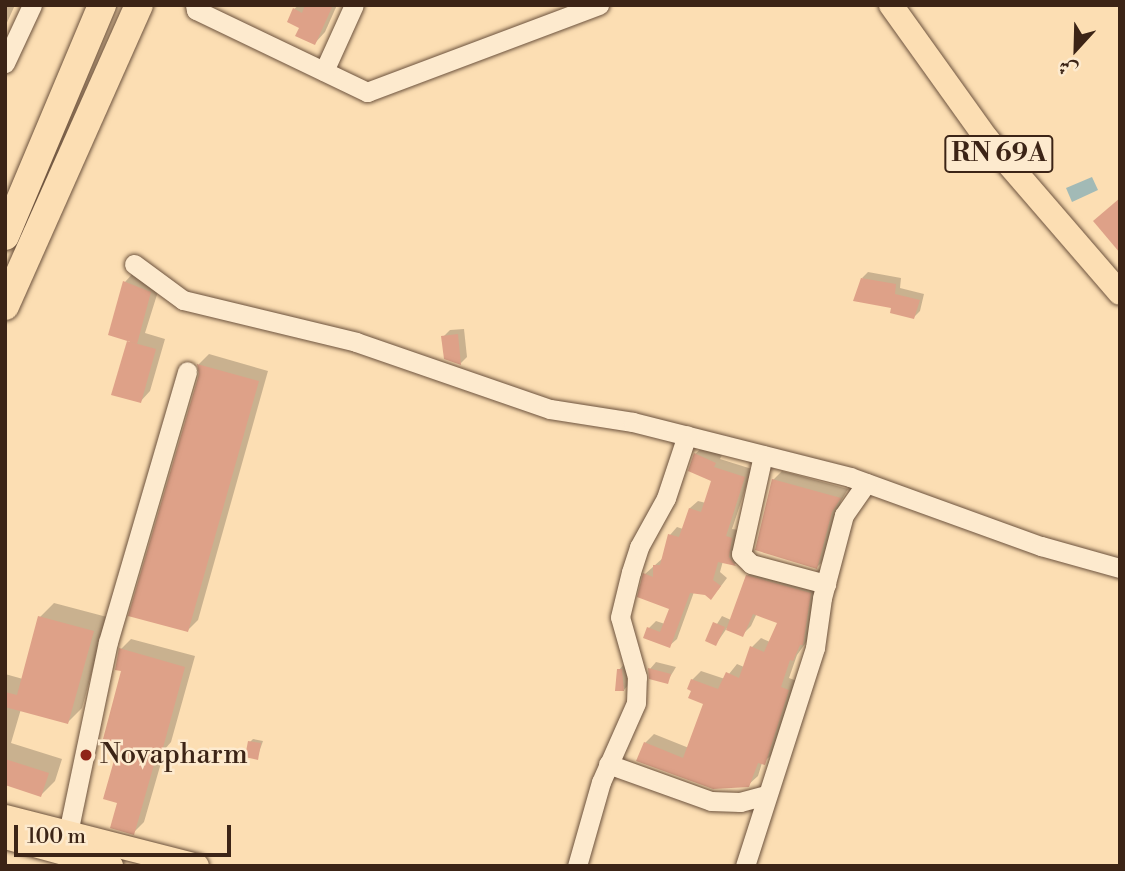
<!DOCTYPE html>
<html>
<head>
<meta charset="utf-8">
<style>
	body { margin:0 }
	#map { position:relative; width:1125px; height:871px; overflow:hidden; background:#fcdeb3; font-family:"Libre Bodoni",Amiri,serif }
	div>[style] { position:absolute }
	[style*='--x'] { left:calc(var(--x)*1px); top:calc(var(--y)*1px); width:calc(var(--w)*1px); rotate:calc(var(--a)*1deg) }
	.water>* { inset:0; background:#a2bab6 }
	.shadow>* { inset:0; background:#0003 }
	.building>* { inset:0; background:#dea188 }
	.roads { filter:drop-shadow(0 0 2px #6c523d) drop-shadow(0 0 2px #6c523d) }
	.minor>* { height:19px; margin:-9.5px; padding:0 9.5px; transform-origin:9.5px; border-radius:9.5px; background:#fdeace }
	.major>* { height:24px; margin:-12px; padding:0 12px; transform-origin:12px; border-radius:12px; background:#fcdeb3 }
	.highway>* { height:28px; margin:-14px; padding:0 14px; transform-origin:14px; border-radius:14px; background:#fcdeb3 }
	.dots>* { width:19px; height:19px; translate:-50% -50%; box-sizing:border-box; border:4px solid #fdeace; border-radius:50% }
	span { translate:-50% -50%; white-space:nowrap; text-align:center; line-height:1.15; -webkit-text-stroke:5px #fdeace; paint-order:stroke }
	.shield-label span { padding:2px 5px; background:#fdeace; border:2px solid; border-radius:5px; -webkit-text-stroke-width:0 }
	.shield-label { font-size:26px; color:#3c2416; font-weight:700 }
	.poi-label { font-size:28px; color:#3c2416 }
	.left { translate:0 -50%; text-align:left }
	.frame { position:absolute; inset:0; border:7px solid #3c2416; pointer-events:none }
	.north { position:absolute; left:1041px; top:14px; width:70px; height:70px; -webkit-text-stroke:5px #fdeace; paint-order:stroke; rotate:202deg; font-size:19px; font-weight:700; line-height:28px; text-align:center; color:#3c2416 }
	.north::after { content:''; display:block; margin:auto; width:24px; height:32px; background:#3c2416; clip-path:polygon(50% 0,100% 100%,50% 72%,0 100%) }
	.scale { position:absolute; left:14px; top:825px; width:217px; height:32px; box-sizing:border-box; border:4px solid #3c2416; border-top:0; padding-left:9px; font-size:21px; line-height:24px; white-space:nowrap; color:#3c2416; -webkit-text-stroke:5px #fdeace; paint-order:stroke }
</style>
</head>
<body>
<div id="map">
	<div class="water">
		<i style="clip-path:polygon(1092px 177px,1098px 190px,1072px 202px,1066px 188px)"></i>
	</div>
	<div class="shadow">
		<i style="clip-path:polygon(5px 5px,15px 5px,5px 27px)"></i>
		<i style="clip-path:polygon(299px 5px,337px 5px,325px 32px,315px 43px,301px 27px,294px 9px)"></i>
		<i style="clip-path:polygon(135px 271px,161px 282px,145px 333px,165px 339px,150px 391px,140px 402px,130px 340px,110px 334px,125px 282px)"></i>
		<i style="clip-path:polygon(868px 272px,901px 278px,900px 288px,924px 294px,920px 311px,914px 317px,893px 306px,862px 278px)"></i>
		<i style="clip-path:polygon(464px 329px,467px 357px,461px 363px,445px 358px,443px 337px,450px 330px)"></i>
		<i style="clip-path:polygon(209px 354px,268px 371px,198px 620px,188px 630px,199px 364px)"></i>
		<i style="clip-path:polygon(703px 447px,722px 455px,720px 459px,752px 469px,732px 529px,739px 530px,742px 557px,735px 564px,723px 561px,720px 572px,727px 578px,718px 590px,694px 592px,677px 639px,669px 646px,649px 628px,656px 621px,665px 624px,671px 608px,645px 574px,663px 558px,670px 535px,677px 527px,683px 529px,690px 508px,698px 501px,706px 503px,713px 480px,695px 454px)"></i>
		<i style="clip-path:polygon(782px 471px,848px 489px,841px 501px,826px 558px,817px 567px,773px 480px)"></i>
		<i style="clip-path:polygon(756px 566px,819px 584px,812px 634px,797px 655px,789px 678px,797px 681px,773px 754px,762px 763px,758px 776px,748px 785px,714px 787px,645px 743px,654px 734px,689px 748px,705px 703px,693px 690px,692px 680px,701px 671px,725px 679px,737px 664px,744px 667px,752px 647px,761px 638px,770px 642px,780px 622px,757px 613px,751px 626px,742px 635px,727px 628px,716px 644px,707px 640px,722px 616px,731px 620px,747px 576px)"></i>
		<i style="clip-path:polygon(54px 603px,107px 617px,82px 708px,68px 722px,21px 709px,11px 743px,62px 759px,55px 781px,41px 795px,5px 784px,5px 674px,23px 679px,40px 617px)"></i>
		<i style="clip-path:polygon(131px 639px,195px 656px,171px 742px,165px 749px,144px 822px,133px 833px,119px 802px,123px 670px,121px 649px)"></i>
		<i style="clip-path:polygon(656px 662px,676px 667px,667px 682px,650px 669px)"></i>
		<i style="clip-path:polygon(625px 663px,630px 683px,624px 690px,619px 670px)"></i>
		<i style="clip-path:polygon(253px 739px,263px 741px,257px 758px,250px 742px)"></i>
	</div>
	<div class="building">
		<i style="clip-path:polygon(305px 5px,333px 5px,315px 45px,295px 36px,299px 28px,287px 22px,293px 8px,302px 13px)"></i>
		<i style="clip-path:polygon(1120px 198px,1120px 253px,1093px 221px)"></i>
		<i style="clip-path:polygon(861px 278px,896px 284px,895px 294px,920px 300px,914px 319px,890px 313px,891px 308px,853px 301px)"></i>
		<i style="clip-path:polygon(123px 281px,151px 292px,137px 344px,108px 335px)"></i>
		<i style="clip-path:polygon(458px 334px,461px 365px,444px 359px,441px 336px)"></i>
		<i style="clip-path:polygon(127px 341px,156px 349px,141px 403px,111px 395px)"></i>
		<i style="clip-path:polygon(197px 364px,259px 381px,188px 632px,128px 616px,199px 374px)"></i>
		<i style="clip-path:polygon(694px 453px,716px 463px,714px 467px,745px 477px,726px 536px,732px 538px,729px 557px,736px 566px,718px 562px,713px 580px,721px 586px,711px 600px,705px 595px,690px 593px,670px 648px,643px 638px,647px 627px,660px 632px,669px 609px,637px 597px,643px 573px,653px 577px,653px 565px,660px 565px,668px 534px,679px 537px,689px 508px,701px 512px,711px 481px,688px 471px)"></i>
		<i style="clip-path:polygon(772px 479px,841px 498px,832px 512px,817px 569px,755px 550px)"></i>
		<i style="clip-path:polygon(746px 575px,811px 593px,803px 645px,800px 645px,793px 661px,790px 660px,781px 687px,789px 690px,765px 765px,758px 763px,749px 787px,713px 789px,636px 761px,644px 742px,683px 758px,703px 704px,688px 698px,691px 691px,687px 689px,691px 679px,718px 689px,726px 672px,739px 678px,750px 646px,764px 652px,777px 623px,753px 614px,743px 637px,726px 630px)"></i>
		<i style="clip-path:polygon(38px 616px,94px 631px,68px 724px,5px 707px,5px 692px,17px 695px)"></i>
		<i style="clip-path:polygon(713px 622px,725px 627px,716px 646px,705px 641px)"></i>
		<i style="clip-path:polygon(119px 648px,185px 667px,161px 755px,157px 754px,134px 835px,110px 828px,117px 803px,103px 799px,119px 743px,103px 739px,121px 671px,115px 670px)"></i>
		<i style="clip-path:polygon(648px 668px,671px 674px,668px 684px,649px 679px)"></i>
		<i style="clip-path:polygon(617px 669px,622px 669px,624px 691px,615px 691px)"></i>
		<i style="clip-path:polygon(248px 741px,261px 743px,258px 760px,245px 757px)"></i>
		<i style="clip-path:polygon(5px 759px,49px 773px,41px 797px,5px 785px)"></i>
	</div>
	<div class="roads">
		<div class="minor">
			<i style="--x:195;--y:5;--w:5;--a:79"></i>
			<i style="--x:196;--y:10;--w:190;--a:25.6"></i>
			<i style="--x:367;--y:92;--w:248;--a:-20.6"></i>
			<i style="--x:5;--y:63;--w:64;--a:-65"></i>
			<i style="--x:324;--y:71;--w:72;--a:-65.6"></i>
			<i style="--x:134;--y:264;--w:61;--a:36.3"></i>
			<i style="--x:183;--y:300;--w:178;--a:13.6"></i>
			<i style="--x:356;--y:342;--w:205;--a:19.1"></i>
			<i style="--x:550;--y:409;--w:84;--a:8.9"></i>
			<i style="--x:633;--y:422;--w:224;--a:14.2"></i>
			<i style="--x:850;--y:477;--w:203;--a:19.9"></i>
			<i style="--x:1041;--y:546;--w:82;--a:15.6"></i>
			<i style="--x:763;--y:455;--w:101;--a:102.5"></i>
			<i style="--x:741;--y:554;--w:14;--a:45"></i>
			<i style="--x:751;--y:564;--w:78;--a:14.9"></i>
			<i style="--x:608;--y:764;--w:109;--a:19.8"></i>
			<i style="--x:711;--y:801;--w:29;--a:2"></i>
			<i style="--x:740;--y:802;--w:28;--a:-15"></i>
			<i style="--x:68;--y:833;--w:195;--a:-78.2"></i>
			<i style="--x:108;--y:642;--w:282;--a:-73.7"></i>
			<i style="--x:577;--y:866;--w:87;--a:-74.1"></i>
			<i style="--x:601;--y:782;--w:86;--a:-66.1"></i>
			<i style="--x:636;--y:703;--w:26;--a:-88"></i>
			<i style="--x:637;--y:677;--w:62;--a:-105.8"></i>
			<i style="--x:620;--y:617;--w:46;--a:-76.3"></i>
			<i style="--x:631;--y:572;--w:26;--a:-72"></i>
			<i style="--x:639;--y:547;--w:56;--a:-61.1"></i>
			<i style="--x:666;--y:498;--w:66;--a:-71.6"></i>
			<i style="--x:745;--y:866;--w:229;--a:-72.2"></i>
			<i style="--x:815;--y:648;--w:50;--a:-82"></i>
			<i style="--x:822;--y:598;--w:86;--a:-75.2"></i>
			<i style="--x:844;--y:515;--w:39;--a:-55"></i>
		</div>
		<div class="major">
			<i style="--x:891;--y:5;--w:165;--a:54.4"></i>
			<i style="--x:987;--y:139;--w:203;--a:49.2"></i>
			<i style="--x:5;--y:817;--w:198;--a:14.3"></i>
			<i style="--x:5;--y:837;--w:110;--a:15.3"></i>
		</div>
		<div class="highway">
			<i style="--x:5;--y:236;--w:251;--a:-67.2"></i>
			<i style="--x:5;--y:306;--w:329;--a:-66"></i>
		</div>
	</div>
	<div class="dots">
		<i style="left:86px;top:755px;background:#8f2418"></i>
	</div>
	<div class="shield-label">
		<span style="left:999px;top:154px">RN 69A</span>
	</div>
	<div class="poi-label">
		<span class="left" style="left:100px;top:755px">Novapharm</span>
	</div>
	<div class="frame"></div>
	<div class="north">ش</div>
	<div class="scale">100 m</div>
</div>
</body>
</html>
